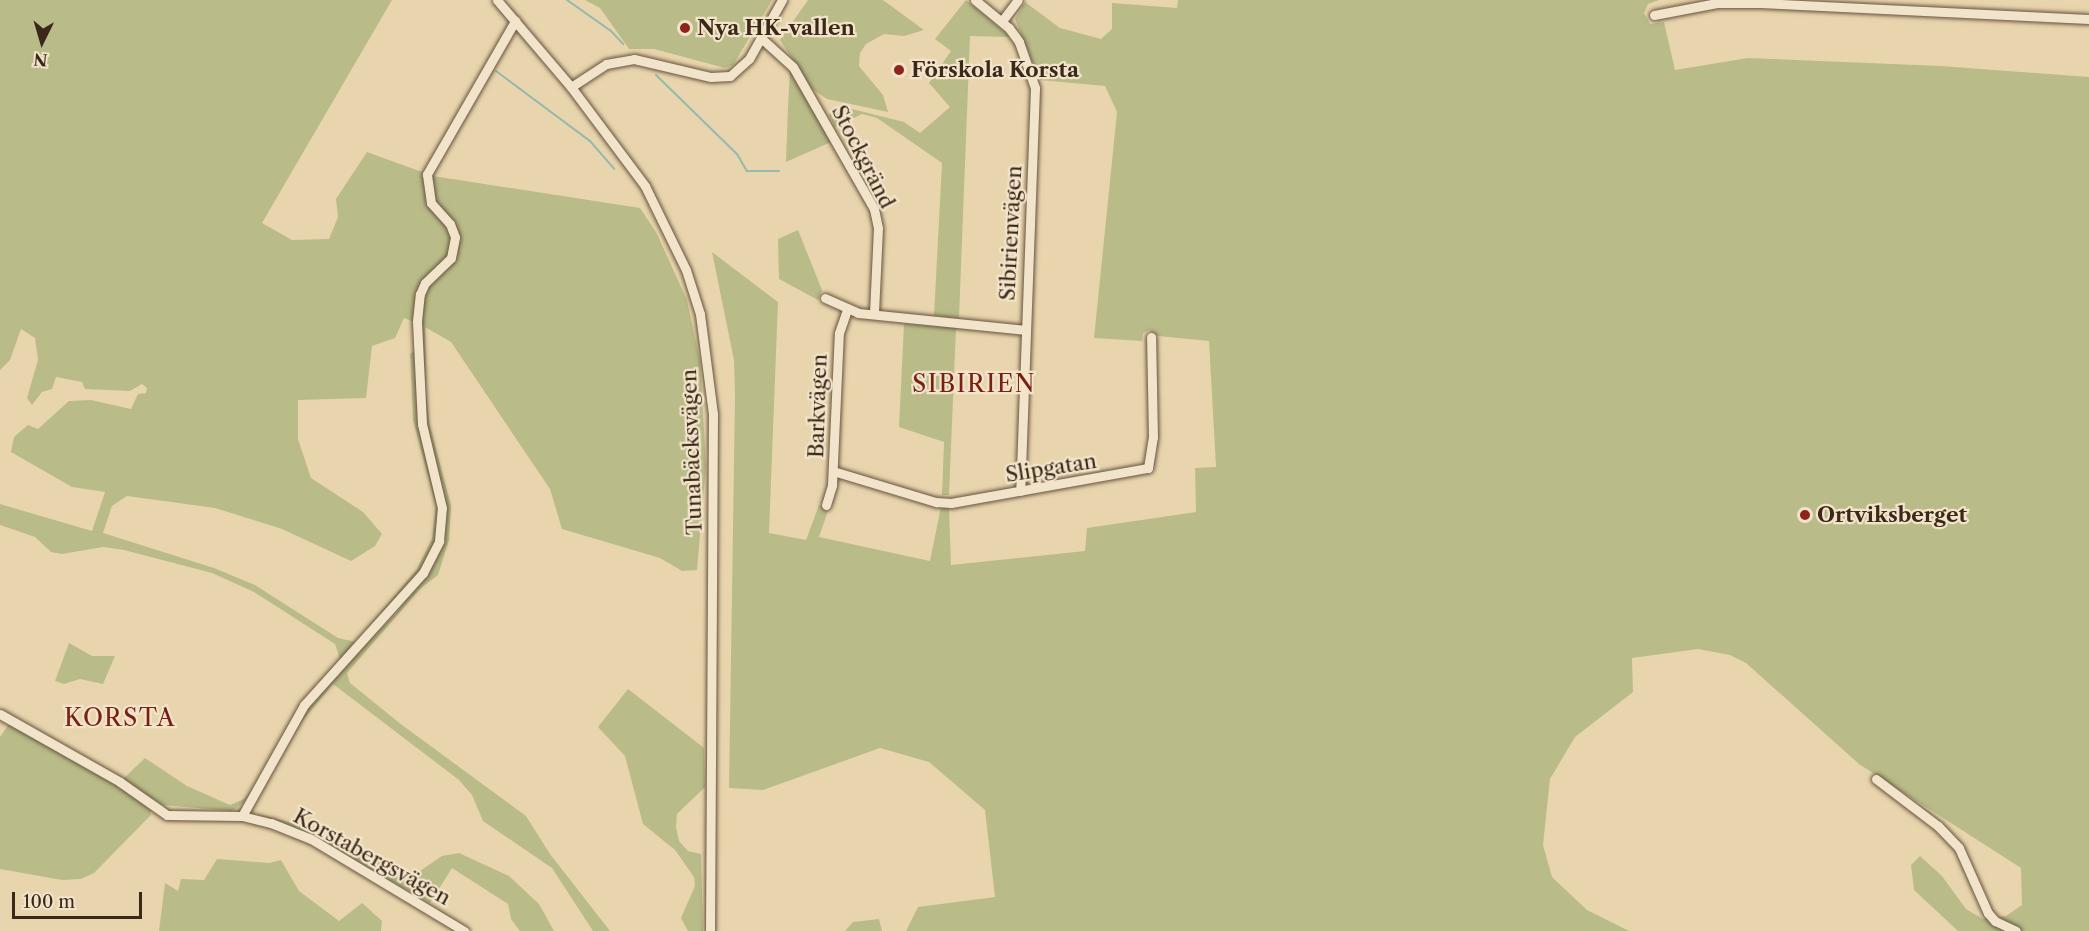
<!DOCTYPE html>
<html>
<head>
<meta charset="utf-8">
<style>
	body { margin:0 }
	#map { position:relative; width:2089px; height:931px; overflow:hidden; background:#e9d5ad; font-family:"Libre Caslon Text",serif }
	div>[style] { position:absolute }
	[style*='--x'] { left:calc(var(--x)*1px); top:calc(var(--y)*1px); width:calc(var(--w)*1px); rotate:calc(var(--a)*1deg) }
	.green>* { inset:0; background:#b9bc88 }
	.stream>* { height:2px; margin:-1px; padding:0 1px; transform-origin:1px; border-radius:1px; background:#97b8ae }
	.roads { filter:drop-shadow(0 0 2px #66533e) drop-shadow(0 0 2px #66533e) }
	.minor>* { height:9px; margin:-4.5px; padding:0 4.5px; transform-origin:4.5px; border-radius:4.5px; background:#f1e4ca }
	.dots>* { width:16px; height:16px; translate:-50% -50%; box-sizing:border-box; border:3px solid #f1e4ca; border-radius:50% }
	span { translate:-50% -50%; white-space:nowrap; text-align:center; line-height:1.15; -webkit-text-stroke:4.5px #f1e4ca; paint-order:stroke }
	.poi-label { font-size:21px; color:#3b2819; font-weight:700 }
	.left { translate:0 -50%; text-align:left }
	.street-label { font-size:21px; color:#3b2819 }
	.quarter-label { font-size:24px; color:#7a1f14; letter-spacing:1.5px }
	.north { position:absolute; left:12px; top:12px; width:60px; height:60px; -webkit-text-stroke:4px #f1e4ca; paint-order:stroke; rotate:185deg; font-size:16px; font-weight:700; line-height:24px; text-align:center; color:#3b2819 }
	.north::after { content:''; display:block; margin:auto; width:21px; height:27px; background:#3b2819; clip-path:polygon(50% 0,100% 100%,50% 72%,0 100%) }
	.scale { position:absolute; left:12px; top:892px; width:130px; height:27px; box-sizing:border-box; border:3px solid #3b2819; border-top:0; padding-left:8px; font-size:18px; line-height:21px; white-space:nowrap; color:#3b2819; -webkit-text-stroke:4px #f1e4ca; paint-order:stroke }
</style>
</head>
<body>
<div id="map">
	<div class="green">
		<i style="clip-path:polygon(0 0,392px 0,262px 223px,292px 240px,329px 239px,338px 217px,336px 199px,367px 152px,433px 176px,640px 208px,656px 232px,687px 300px,700px 361px,706px 466px,697px 570px,682px 571px,660px 558px,562px 529px,550px 489px,451px 342px,425px 327px,426px 393px,430px 426px,451px 505px,449px 540px,438px 575px,421px 588px,347px 673px,350px 683px,402px 725px,526px 816px,550px 854px,610px 931px,593px 931px,552px 868px,483px 821px,472px 795px,459px 780px,333px 684px,299px 725px,255px 799px,314px 698px,397px 612px,437px 558px,446px 524px,446px 508px,424px 411px,421px 325px,404px 318px,395px 338px,372px 346px,366px 398px,298px 400px,298px 439px,311px 478px,363px 512px,382px 534px,375px 546px,351px 561px,282px 529px,215px 508px,127px 496px,112px 506px,103px 533px,214px 568px,255px 585px,338px 638px,356px 642px,417px 569px,432px 539px,436px 506px,413px 420px,410px 354px,414px 351px,419px 429px,438px 508px,435px 541px,419px 572px,389px 611px,322px 679px,340px 659px,335px 644px,254px 592px,212px 573px,124px 550px,103px 547px,62px 554px,51px 552px,35px 537px,0 525px,0 504px,92px 531px,105px 492px,72px 487px,11px 452px,14px 437px,28px 425px,38px 429px,69px 401px,91px 400px,131px 409px,138px 394px,146px 393px,147px 388px,142px 384px,130px 391px,85px 389px,82px 382px,56px 377px,52px 389px,42px 392px,32px 405px,27px 398px,38px 360px,35px 338px,21px 329px,10px 360px,0 370px)"></i>
		<i style="clip-path:polygon(585px 0,772px 0,733px 65px,725px 68px,654px 49px,629px 49px,600px 8px)"></i>
		<i style="clip-path:polygon(808px 0,883px 0,924px 30px,904px 36px,884px 34px,866px 44px,860px 53px,859px 66px,883px 95px,888px 112px,827px 99px,812px 89px,780px 40px)"></i>
		<i style="clip-path:polygon(966px 0,1010px 37px,970px 36px,959px 318px,934px 316px,942px 163px,877px 118px,862px 114px,835px 127px,829px 115px,833px 108px,852px 109px,904px 122px,920px 133px,950px 107px,929px 83px,951px 51px,935px 39px)"></i>
		<i style="clip-path:polygon(1178px 0,1659px 0,1648px 4px,1644px 13px,1650px 24px,1664px 22px,1675px 70px,1748px 58px,1941px 66px,2089px 77px,2089px 931px,1958px 931px,1914px 890px,1911px 865px,1920px 856px,1942px 876px,1966px 909px,1983px 919px,2006px 916px,2022px 905px,2021px 868px,1859px 764px,1746px 663px,1730px 655px,1698px 649px,1632px 658px,1633px 692px,1575px 737px,1550px 779px,1543px 845px,1552px 877px,1587px 910px,1629px 931px,906px 931px,918px 907px,995px 897px,985px 810px,929px 762px,880px 748px,763px 790px,729px 788px,735px 396px,734px 360px,712px 252px,778px 302px,769px 533px,806px 540px,819px 505px,829px 508px,819px 537px,930px 561px,941px 507px,949px 507px,951px 565px,1085px 551px,1087px 528px,1196px 512px,1195px 468px,1216px 467px,1209px 341px,1158px 336px,1149px 330px,1143px 333px,1142px 341px,1094px 338px,1117px 112px,1105px 86px,1040px 80px,1015px 19px,1025px 2px,1060px 28px,1101px 39px,1112px 29px,1112px 3px,1177px 8px)"></i>
		<i style="clip-path:polygon(790px 70px,831px 142px,786px 162px,788px 107px)"></i>
		<i style="clip-path:polygon(798px 230px,822px 290px,818px 300px,779px 279px,778px 239px)"></i>
		<i style="clip-path:polygon(904px 324px,956px 328px,949px 495px,942px 495px,944px 442px,899px 427px)"></i>
		<i style="clip-path:polygon(69px 643px,92px 656px,115px 656px,103px 684px,80px 679px,64px 684px,55px 681px)"></i>
		<i style="clip-path:polygon(628px 689px,704px 748px,705px 787px,677px 814px,676px 827px,679px 841px,688px 851px,701px 854px,703px 931px,688px 931px,681px 918px,695px 886px,694px 877px,675px 850px,643px 824px,625px 756px,598px 727px)"></i>
		<i style="clip-path:polygon(9px 724px,150px 805px,151px 815px,94px 873px,81px 879px,62px 880px,0 869px,0 737px)"></i>
		<i style="clip-path:polygon(145px 758px,187px 786px,230px 805px,244px 799px,254px 787px,243px 803px,232px 811px,163px 805px,122px 780px)"></i>
		<i style="clip-path:polygon(258px 814px,289px 822px,405px 871px,420px 871px,442px 856px,459px 853px,509px 876px,539px 904px,554px 931px,520px 931px,511px 919px,508px 904px,452px 868px,430px 903px,312px 836px)"></i>
		<i style="clip-path:polygon(217px 859px,269px 863px,281px 860px,299px 891px,339px 921px,362px 903px,382px 921px,381px 931px,159px 931px,165px 883px,178px 891px,181px 879px,204px 880px)"></i>
		<i style="clip-path:polygon(879px 919px,882px 931px,845px 931px,853px 922px)"></i>
	</div>
	<div class="stream">
		<i style="--x:567;--y:0;--w:54;--a:35.2"></i>
		<i style="--x:611;--y:31;--w:18;--a:47"></i>
		<i style="--x:496;--y:71;--w:117;--a:36.7"></i>
		<i style="--x:590;--y:141;--w:37;--a:49"></i>
		<i style="--x:656;--y:75;--w:113;--a:44.3"></i>
		<i style="--x:737;--y:154;--w:20;--a:60"></i>
		<i style="--x:747;--y:171;--w:32;--a:0"></i>
	</div>
	<div class="roads">
		<div class="minor">
			<i style="--x:497;--y:0;--w:114;--a:49.6"></i>
			<i style="--x:571;--y:87;--w:124;--a:53.2"></i>
			<i style="--x:645;--y:186;--w:93;--a:64"></i>
			<i style="--x:686;--y:270;--w:46;--a:72.3"></i>
			<i style="--x:700;--y:314;--w:101;--a:82.6"></i>
			<i style="--x:713;--y:414;--w:517;--a:90.33"></i>
			<i style="--x:975;--y:0;--w:44;--a:39.5"></i>
			<i style="--x:1009;--y:28;--w:17;--a:54"></i>
			<i style="--x:1019;--y:42;--w:49;--a:70.8"></i>
			<i style="--x:1035;--y:88;--w:403;--a:92.1"></i>
			<i style="--x:1654;--y:15;--w:64;--a:-10.8"></i>
			<i style="--x:1717;--y:3;--w:43;--a:0"></i>
			<i style="--x:1760;--y:3;--w:329;--a:2.8"></i>
			<i style="--x:1002;--y:21;--w:26;--a:-53"></i>
			<i style="--x:761;--y:38;--w:43;--a:42.2"></i>
			<i style="--x:793;--y:67;--w:163;--a:60.3"></i>
			<i style="--x:874;--y:209;--w:19;--a:78"></i>
			<i style="--x:878;--y:228;--w:86;--a:92.7"></i>
			<i style="--x:571;--y:87;--w:42;--a:-33.3"></i>
			<i style="--x:606;--y:64;--w:28;--a:-10"></i>
			<i style="--x:634;--y:59;--w:79;--a:13.2"></i>
			<i style="--x:711;--y:77;--w:19;--a:-3"></i>
			<i style="--x:730;--y:76;--w:25;--a:-42"></i>
			<i style="--x:749;--y:59;--w:68;--a:-60.8"></i>
			<i style="--x:825;--y:298;--w:36;--a:24"></i>
			<i style="--x:858;--y:313;--w:167;--a:5.8"></i>
			<i style="--x:833;--y:471;--w:108;--a:16.8"></i>
			<i style="--x:936;--y:502;--w:15;--a:4"></i>
			<i style="--x:951;--y:503;--w:200;--a:-10.1"></i>
			<i style="--x:1148;--y:468;--w:31;--a:-81"></i>
			<i style="--x:1153;--y:437;--w:100;--a:-91.1"></i>
			<i style="--x:826;--y:505;--w:21;--a:-73"></i>
			<i style="--x:832;--y:485;--w:152;--a:-87.4"></i>
			<i style="--x:839;--y:333;--w:24;--a:-71"></i>
			<i style="--x:0;--y:714;--w:138;--a:29.5"></i>
			<i style="--x:120;--y:782;--w:57;--a:35.1"></i>
			<i style="--x:167;--y:815;--w:75;--a:0.8"></i>
			<i style="--x:242;--y:816;--w:30;--a:14"></i>
			<i style="--x:271;--y:823;--w:43;--a:21.8"></i>
			<i style="--x:311;--y:839;--w:179;--a:31"></i>
			<i style="--x:1876;--y:779;--w:78;--a:37.2"></i>
			<i style="--x:1938;--y:826;--w:30;--a:46"></i>
			<i style="--x:1959;--y:848;--w:71;--a:66"></i>
			<i style="--x:1988;--y:913;--w:11;--a:49"></i>
			<i style="--x:1995;--y:921;--w:23;--a:25"></i>
			<i style="--x:242;--y:816;--w:127;--a:-60.8"></i>
			<i style="--x:304;--y:705;--w:178;--a:-48"></i>
			<i style="--x:423;--y:573;--w:36;--a:-63"></i>
			<i style="--x:439;--y:541;--w:33;--a:-85"></i>
			<i style="--x:442;--y:508;--w:86;--a:-103.4"></i>
			<i style="--x:422;--y:424;--w:103;--a:-92.8"></i>
			<i style="--x:417;--y:321;--w:27;--a:-84"></i>
			<i style="--x:420;--y:294;--w:12;--a:-66"></i>
			<i style="--x:425;--y:283;--w:36;--a:-44"></i>
			<i style="--x:451;--y:258;--w:21;--a:-79"></i>
			<i style="--x:455;--y:237;--w:14;--a:-111"></i>
			<i style="--x:450;--y:224;--w:28;--a:-132"></i>
			<i style="--x:431;--y:203;--w:29;--a:-98"></i>
			<i style="--x:427;--y:174;--w:177;--a:-60.1"></i>
		</div>
	</div>
	<div class="dots">
		<i style="left:685px;top:28px;background:#8f2418"></i>
		<i style="left:899px;top:70px;background:#8f2418"></i>
		<i style="left:1805px;top:515px;background:#8f2418"></i>
	</div>
	<div class="poi-label">
		<span class="left" style="left:697px;top:28px">Nya HK-vallen</span>
		<span class="left" style="left:911px;top:70px">Förskola Korsta</span>
		<span class="left" style="left:1817px;top:515px">Ortviksberget</span>
	</div>
	<div class="street-label">
		<span style="left:863px;top:157px;rotate:63deg">Stockgränd</span>
		<span style="left:1011px;top:233px;rotate:-87deg">Sibirienvägen</span>
		<span style="left:818px;top:406px;rotate:-88deg">Barkvägen</span>
		<span style="left:692px;top:452px;rotate:-92deg">Tunabäcksvägen</span>
		<span style="left:1051px;top:468px;rotate:-9deg">Slipgatan</span>
		<span style="left:372px;top:857px;rotate:29deg">Korstabergsvägen</span>
	</div>
	<div class="quarter-label">
		<span style="left:974px;top:384px">SIBIRIEN</span>
		<span style="left:120px;top:718px">KORSTA</span>
	</div>
	<div class="north">N</div>
	<div class="scale">100 m</div>
</div>
</body>
</html>
